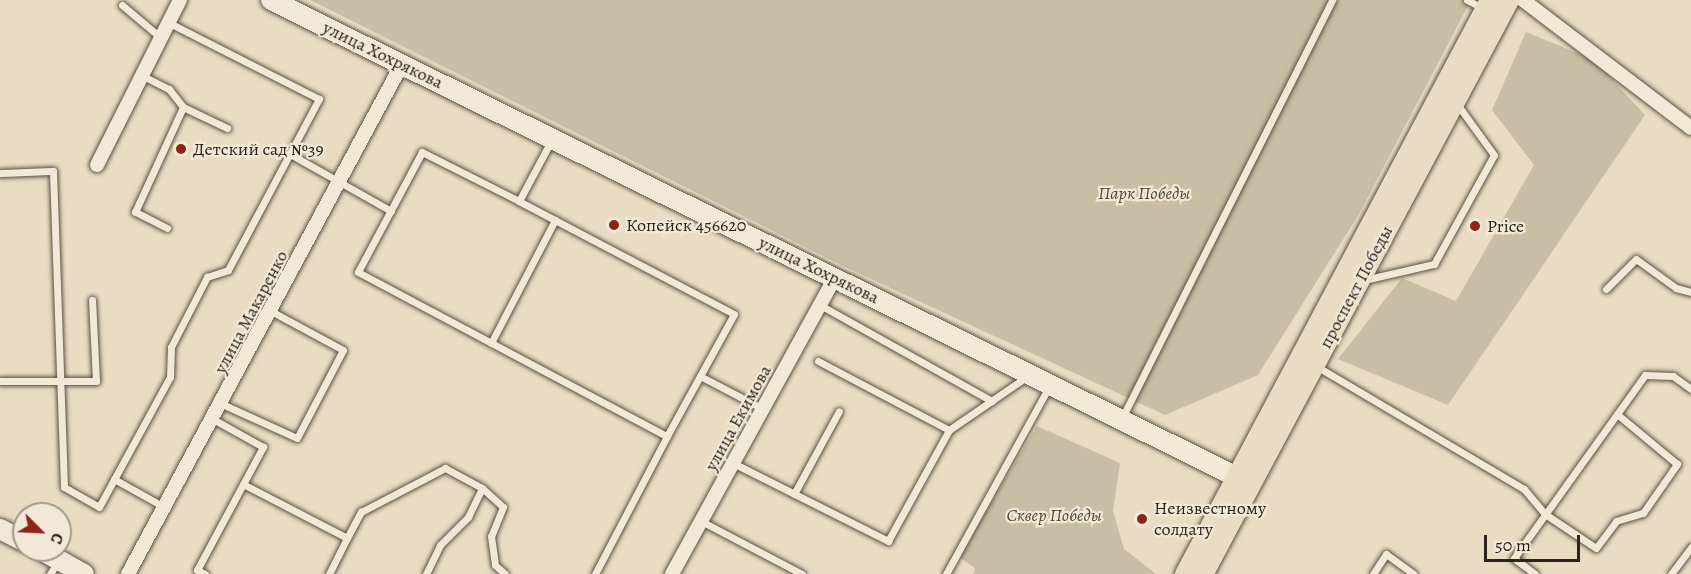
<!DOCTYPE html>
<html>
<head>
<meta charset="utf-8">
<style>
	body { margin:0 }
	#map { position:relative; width:1691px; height:574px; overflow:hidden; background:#e9dcc3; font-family:Alegreya,serif }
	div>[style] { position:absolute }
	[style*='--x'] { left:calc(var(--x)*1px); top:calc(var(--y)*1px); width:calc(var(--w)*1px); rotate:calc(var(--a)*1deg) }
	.green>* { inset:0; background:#c9bda6 }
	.roads { filter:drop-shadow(0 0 2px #5a5144) drop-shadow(0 0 2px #5a5144) }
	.lane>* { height:7px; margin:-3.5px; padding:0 3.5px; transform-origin:3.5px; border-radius:3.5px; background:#f1e8d8 }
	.street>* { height:14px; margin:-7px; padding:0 7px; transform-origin:7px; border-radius:7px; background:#f1e8d8 }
	.secondary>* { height:20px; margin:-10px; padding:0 10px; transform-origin:10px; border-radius:10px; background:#f1e8d8 }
	.primary>* { height:21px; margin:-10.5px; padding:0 10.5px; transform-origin:10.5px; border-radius:10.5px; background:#e9dcc3 }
	.dots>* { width:16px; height:16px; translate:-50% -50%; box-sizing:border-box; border:3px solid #f1e8d8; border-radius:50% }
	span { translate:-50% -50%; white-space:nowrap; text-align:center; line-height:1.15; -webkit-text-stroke:4.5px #f1e8d8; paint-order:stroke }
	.street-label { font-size:18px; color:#2b2319 }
	.poi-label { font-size:18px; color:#2b2319 }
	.left { translate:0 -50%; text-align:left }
	.park-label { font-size:18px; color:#524a3c; font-style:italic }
	.north { position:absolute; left:12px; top:502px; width:60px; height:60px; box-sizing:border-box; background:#f1e8d8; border:2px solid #a2998c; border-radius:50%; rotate:114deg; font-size:16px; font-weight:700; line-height:24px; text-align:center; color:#2b2319 }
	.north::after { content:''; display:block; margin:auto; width:21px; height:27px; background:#8f2418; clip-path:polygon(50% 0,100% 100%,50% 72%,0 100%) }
	.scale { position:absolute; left:1484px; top:535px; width:96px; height:27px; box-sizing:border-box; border:3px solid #2b2319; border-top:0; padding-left:8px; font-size:18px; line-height:21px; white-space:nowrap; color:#2b2319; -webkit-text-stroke:4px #f1e8d8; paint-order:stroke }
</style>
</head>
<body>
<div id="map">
	<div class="green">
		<i style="clip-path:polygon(310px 0,1471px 0,1359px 214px,1258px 375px,1165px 415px,845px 267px)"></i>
		<i style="clip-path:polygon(1526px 32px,1594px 60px,1645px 115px,1448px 405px,1338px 359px,1402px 278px,1456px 301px,1534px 165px,1492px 110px)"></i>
		<i style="clip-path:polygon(1037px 426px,1120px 463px,1113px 511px,1124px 549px,1156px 574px,973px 574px,975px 568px,959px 557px)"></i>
	</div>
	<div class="roads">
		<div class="lane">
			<i style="--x:1467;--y:0;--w:18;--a:27"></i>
			<i style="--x:122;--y:5;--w:51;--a:40.2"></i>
			<i style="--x:143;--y:76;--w:29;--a:27"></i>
			<i style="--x:169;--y:89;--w:23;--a:52"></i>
			<i style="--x:183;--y:107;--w:49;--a:25.5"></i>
			<i style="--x:290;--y:154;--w:116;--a:29.4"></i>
			<i style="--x:0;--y:173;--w:53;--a:-2.2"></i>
			<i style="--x:53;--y:171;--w:316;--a:88"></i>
			<i style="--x:64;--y:487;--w:40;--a:29.7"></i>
			<i style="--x:99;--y:507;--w:148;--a:-61.4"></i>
			<i style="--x:170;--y:377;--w:30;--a:-88"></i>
			<i style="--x:171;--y:347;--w:79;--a:-62.8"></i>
			<i style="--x:207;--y:277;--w:22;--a:-18"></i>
			<i style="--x:228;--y:270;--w:194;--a:-62"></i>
			<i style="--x:319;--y:99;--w:168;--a:-153.1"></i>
			<i style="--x:519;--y:201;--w:109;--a:-153.2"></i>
			<i style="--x:422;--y:152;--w:136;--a:118.1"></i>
			<i style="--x:358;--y:272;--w:350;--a:28"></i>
			<i style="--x:667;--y:436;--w:139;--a:-61.2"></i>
			<i style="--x:734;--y:314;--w:243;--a:-152.3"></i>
			<i style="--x:519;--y:201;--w:68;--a:-61.9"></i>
			<i style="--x:167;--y:228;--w:36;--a:-153"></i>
			<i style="--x:135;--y:212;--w:115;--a:-65.4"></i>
			<i style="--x:1364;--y:280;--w:72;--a:-12.9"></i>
			<i style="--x:1434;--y:264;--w:124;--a:-61.2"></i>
			<i style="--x:1494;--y:155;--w:63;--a:-126"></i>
			<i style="--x:1606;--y:289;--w:42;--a:-45"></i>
			<i style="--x:1636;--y:259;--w:49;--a:35.9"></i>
			<i style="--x:1676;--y:288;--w:16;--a:15"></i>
			<i style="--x:820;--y:305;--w:197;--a:29.2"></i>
			<i style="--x:491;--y:343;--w:139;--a:-62.5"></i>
			<i style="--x:1316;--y:366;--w:242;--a:30.6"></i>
			<i style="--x:1524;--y:489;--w:33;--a:50"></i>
			<i style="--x:1545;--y:514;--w:61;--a:33.7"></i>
			<i style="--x:1596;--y:548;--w:34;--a:-53"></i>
			<i style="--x:1616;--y:521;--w:28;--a:-17"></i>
			<i style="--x:1643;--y:513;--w:60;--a:-55.2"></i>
			<i style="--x:1677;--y:464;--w:78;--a:-140.2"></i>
			<i style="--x:700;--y:376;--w:71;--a:27.6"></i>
			<i style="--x:0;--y:381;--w:96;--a:0"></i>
			<i style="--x:96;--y:381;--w:81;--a:-92.8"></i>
			<i style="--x:222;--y:404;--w:82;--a:24.4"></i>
			<i style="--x:297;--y:438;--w:99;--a:-62.4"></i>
			<i style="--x:343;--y:350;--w:82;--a:-151.6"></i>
			<i style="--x:1122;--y:418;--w:468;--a:-63.3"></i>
			<i style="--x:949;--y:430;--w:93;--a:-34.5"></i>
			<i style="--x:733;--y:463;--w:174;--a:26.7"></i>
			<i style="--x:888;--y:541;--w:127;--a:-61.2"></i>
			<i style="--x:949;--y:430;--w:148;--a:-152.2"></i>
			<i style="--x:114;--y:479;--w:57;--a:29.2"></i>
			<i style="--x:243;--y:484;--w:117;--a:27.4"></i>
			<i style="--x:347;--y:538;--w:40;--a:116.6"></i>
			<i style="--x:794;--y:494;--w:94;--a:-61.5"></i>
			<i style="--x:701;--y:521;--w:114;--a:27.7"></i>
			<i style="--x:347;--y:538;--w:30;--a:-62"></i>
			<i style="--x:361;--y:512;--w:95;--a:-27.6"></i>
			<i style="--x:445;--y:468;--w:42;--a:28.4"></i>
			<i style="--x:482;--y:488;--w:28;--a:42"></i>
			<i style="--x:503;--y:507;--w:31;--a:112"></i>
			<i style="--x:491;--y:536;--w:29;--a:82"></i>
			<i style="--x:495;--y:565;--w:13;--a:42"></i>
			<i style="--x:50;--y:574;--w:15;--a:-58"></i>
			<i style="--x:205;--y:574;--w:9;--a:-153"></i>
			<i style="--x:197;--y:570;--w:140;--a:-61.8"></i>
			<i style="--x:263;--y:447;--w:57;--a:-150.8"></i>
			<i style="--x:426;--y:574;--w:32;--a:-64"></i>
			<i style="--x:440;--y:545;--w:40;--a:-45"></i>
			<i style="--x:468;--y:517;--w:32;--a:-64"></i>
			<i style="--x:595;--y:574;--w:156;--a:-62.4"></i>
			<i style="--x:946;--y:574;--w:213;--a:-61.2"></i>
			<i style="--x:1373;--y:574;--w:24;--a:-57"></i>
			<i style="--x:1386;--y:554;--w:34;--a:36"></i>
			<i style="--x:1535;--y:574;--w:26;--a:-143"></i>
			<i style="--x:1514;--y:558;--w:225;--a:-54.4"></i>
			<i style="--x:1645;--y:375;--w:28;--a:2"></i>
			<i style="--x:1673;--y:376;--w:22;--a:36"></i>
			<i style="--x:1671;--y:574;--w:34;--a:-53"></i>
		</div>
		<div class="street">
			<i style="--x:1523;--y:0;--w:211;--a:37.3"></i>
			<i style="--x:97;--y:165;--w:185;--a:-63.3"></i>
			<i style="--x:128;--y:574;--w:579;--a:-61.75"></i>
			<i style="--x:672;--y:574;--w:338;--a:-61.2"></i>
		</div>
		<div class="secondary">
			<i style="--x:271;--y:0;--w:1077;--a:26.28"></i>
			<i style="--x:0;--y:529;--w:27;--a:27"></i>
			<i style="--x:41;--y:550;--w:49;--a:29.2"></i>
		</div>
		<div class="primary">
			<i style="--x:1185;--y:574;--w:650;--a:-62.02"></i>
			<i style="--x:1202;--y:574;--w:650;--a:-61.94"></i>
		</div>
	</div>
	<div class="dots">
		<i style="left:181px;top:149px;background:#8f2418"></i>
		<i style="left:614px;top:225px;background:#8f2418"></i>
		<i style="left:1475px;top:226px;background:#8f2418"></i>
		<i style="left:1142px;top:519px;background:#8f2418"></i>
	</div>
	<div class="street-label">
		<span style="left:383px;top:55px;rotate:26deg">улица Хохрякова</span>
		<span style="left:819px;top:270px;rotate:26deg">улица Хохрякова</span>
		<span style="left:1356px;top:287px;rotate:-62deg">проспект Победы</span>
		<span style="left:251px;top:312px;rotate:-62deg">улица Макаренко</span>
		<span style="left:738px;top:418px;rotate:-61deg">улица Екимова</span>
	</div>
	<div class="poi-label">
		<span class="left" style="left:193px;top:149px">Детский сад №39</span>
		<span class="left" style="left:626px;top:225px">Копейск 456620</span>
		<span class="left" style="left:1487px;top:226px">Price</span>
		<span class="left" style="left:1154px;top:519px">Неизвестному<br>солдату</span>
	</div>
	<div class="park-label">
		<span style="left:1144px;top:193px">Парк Победы</span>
		<span style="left:1054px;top:515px">Сквер Победы</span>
	</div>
	<div class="north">С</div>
	<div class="scale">50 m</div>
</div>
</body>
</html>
